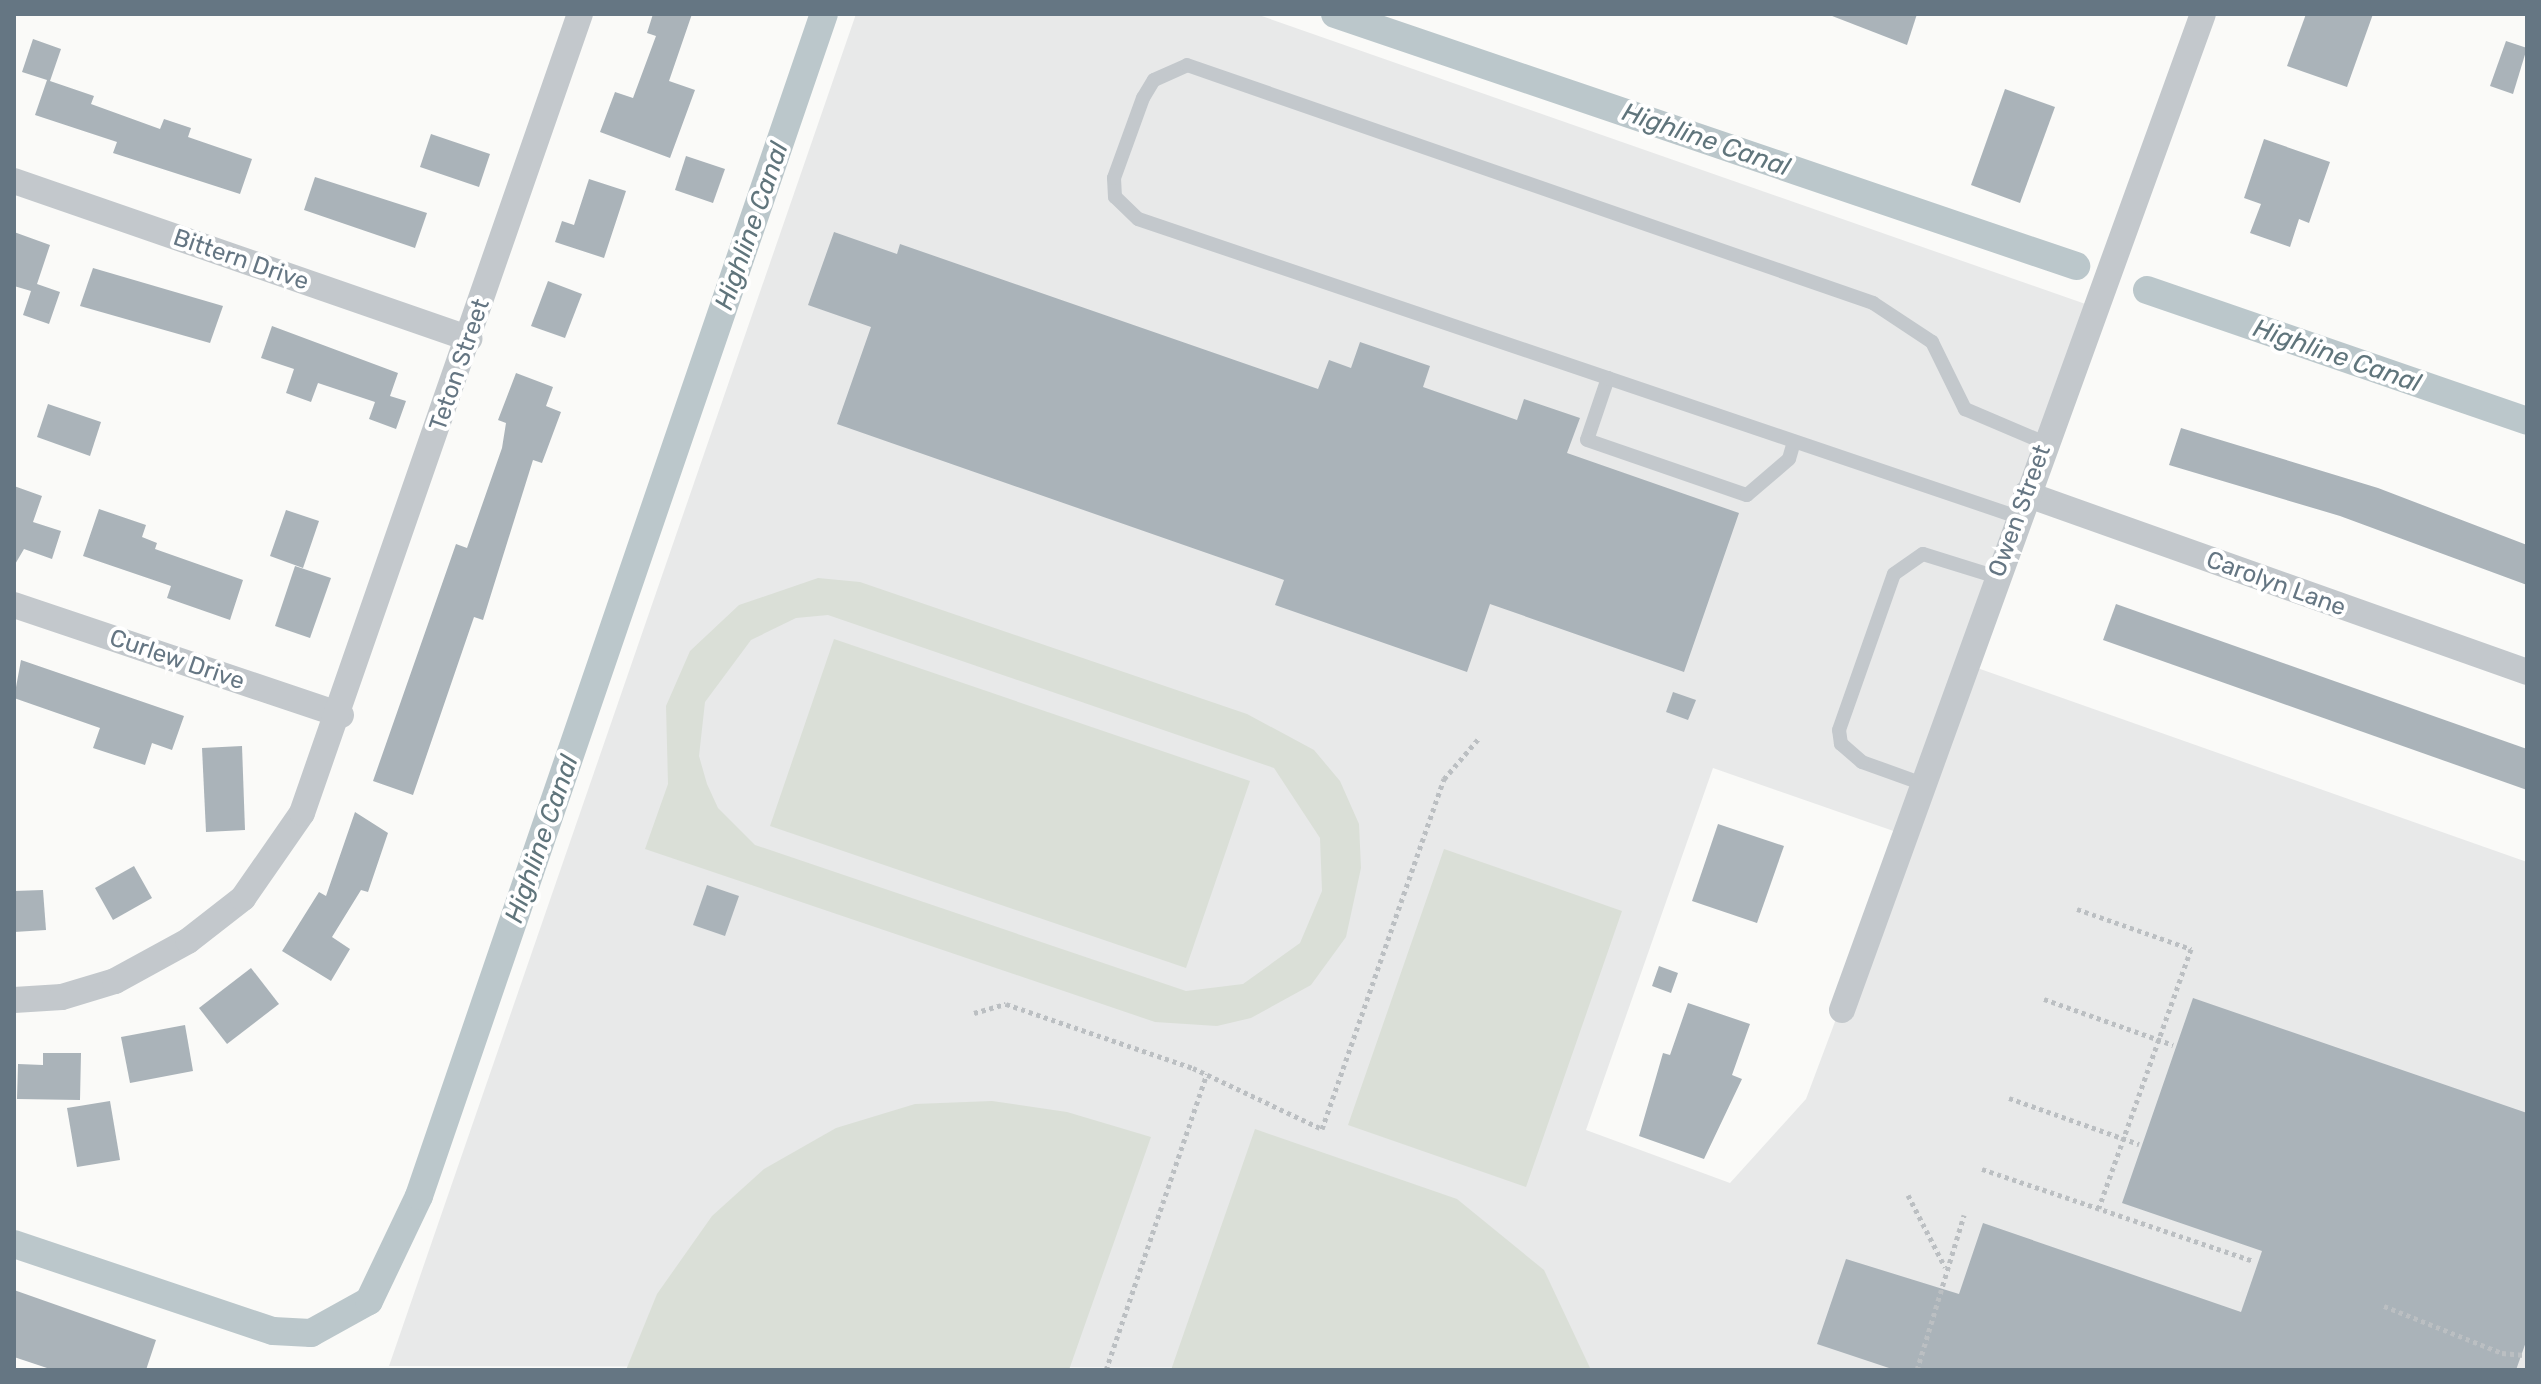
<!DOCTYPE html>
<html>
<head>
<meta charset="utf-8">
<style>
	body { margin:0 }
	#map { position:relative; width:2541px; height:1384px; overflow:hidden; background:#fafaf8; font-family:Rubik,sans-serif }
	div>[style] { position:absolute }
	[style*='--x'] { left:calc(var(--x)*1px); top:calc(var(--y)*1px); width:calc(var(--w)*1px); rotate:calc(var(--a)*1deg) }
	.built>* { inset:0; background:#e8e9e9 }
	.green>* { inset:0; background:#dadfd7 }
	.canal>* { height:28px; margin:-14px; padding:0 14px; transform-origin:14px; border-radius:14px; background:#bbc7cb }
	.building>* { inset:0; background:#aab3b9 }
	.path>* { height:5px; margin-top:-2.5px; transform-origin:0; background:repeating-linear-gradient(90deg,#bbbfc2 0 4px,transparent 0 8px) }
	.lane>* { height:14px; margin:-7px; padding:0 7px; transform-origin:7px; border-radius:7px; background:#c3c8cc }
	.street>* { height:26px; margin:-13px; padding:0 13px; transform-origin:13px; border-radius:13px; background:#c3c8cc }
	span { translate:-50% -50%; white-space:nowrap; text-align:center; line-height:1.15; -webkit-text-stroke:8px #fff; paint-order:stroke }
	.street-label { font-size:24px; color:#657683 }
	.water-label { font-size:26px; color:#60757c; font-style:italic }
	.frame { position:absolute; inset:0; border:16px solid #657683; pointer-events:none }
</style>
</head>
<body>
<div id="map">
	<div class="built">
		<i style="clip-path:polygon(evenodd,856px 14px,1256px 14px,2094px 307px,1966px 664px,2527px 862px,2527px 1370px,389px 1366px,856px 14px,1713px 768px,1905px 835px,1806px 1099px,1730px 1183px,1586px 1130px,1713px 768px)"></i>
	</div>
	<div class="green">
		<i style="clip-path:polygon(evenodd,818px 578px,860px 582px,1247px 714px,1314px 750px,1340px 781px,1359px 824px,1361px 868px,1346px 937px,1311px 985px,1251px 1018px,1217px 1026px,1155px 1022px,645px 849px,668px 784px,666px 706px,690px 651px,739px 605px,818px 578px,828px 615px,1274px 768px,1320px 838px,1322px 891px,1300px 943px,1243px 984px,1186px 991px,755px 845px,718px 808px,707px 784px,699px 756px,705px 702px,751px 640px,796px 618px,828px 615px)"></i>
		<i style="clip-path:polygon(834px 639px,1250px 781px,1186px 968px,770px 826px)"></i>
		<i style="clip-path:polygon(1444px 849px,1622px 911px,1526px 1187px,1348px 1125px)"></i>
		<i style="clip-path:polygon(992px 1101px,1067px 1112px,1151px 1137px,1069px 1370px,626px 1370px,657px 1294px,712px 1216px,764px 1169px,836px 1128px,915px 1104px)"></i>
		<i style="clip-path:polygon(1255px 1129px,1457px 1199px,1544px 1270px,1591px 1370px,1171px 1370px)"></i>
	</div>
	<div class="canal">
		<i style="--x:1335;--y:14;--w:783;--a:18.78"></i>
		<i style="--x:2147;--y:290;--w:402;--a:19"></i>
		<i style="--x:14;--y:1244;--w:273;--a:18.6"></i>
		<i style="--x:273;--y:1331;--w:38;--a:3"></i>
		<i style="--x:311;--y:1333;--w:66;--a:-28.9"></i>
		<i style="--x:369;--y:1301;--w:116;--a:-64.5"></i>
		<i style="--x:419;--y:1196;--w:1249;--a:-71.09"></i>
	</div>
	<div class="building">
		<i style="clip-path:polygon(653px 14px,692px 14px,669px 81px,695px 90px,670px 158px,600px 132px,615px 92px,633px 98px,656px 36px,647px 33px)"></i>
		<i style="clip-path:polygon(1827px 14px,1917px 14px,1907px 45px)"></i>
		<i style="clip-path:polygon(2306px 14px,2373px 14px,2347px 87px,2287px 66px)"></i>
		<i style="clip-path:polygon(33px 39px,61px 49px,50px 81px,94px 96px,91px 104px,160px 129px,164px 119px,191px 128px,188px 137px,252px 159px,240px 194px,113px 153px,117px 142px,35px 115px,47px 80px,22px 72px)"></i>
		<i style="clip-path:polygon(2506px 41px,2527px 48px,2513px 94px,2490px 86px)"></i>
		<i style="clip-path:polygon(2005px 89px,2055px 107px,2020px 203px,1971px 185px)"></i>
		<i style="clip-path:polygon(431px 134px,490px 154px,479px 187px,420px 167px)"></i>
		<i style="clip-path:polygon(2264px 139px,2330px 162px,2309px 223px,2299px 219px,2290px 247px,2250px 233px,2261px 204px,2244px 198px)"></i>
		<i style="clip-path:polygon(686px 156px,725px 169px,713px 203px,675px 190px)"></i>
		<i style="clip-path:polygon(315px 177px,427px 213px,415px 248px,304px 210px)"></i>
		<i style="clip-path:polygon(589px 179px,626px 191px,604px 258px,555px 242px,562px 221px,574px 225px)"></i>
		<i style="clip-path:polygon(14px 232px,50px 245px,37px 284px,60px 292px,49px 324px,23px 315px,31px 291px,14px 286px)"></i>
		<i style="clip-path:polygon(834px 232px,897px 254px,900px 244px,1318px 389px,1329px 360px,1351px 368px,1360px 342px,1430px 366px,1423px 387px,1517px 420px,1524px 399px,1580px 418px,1567px 453px,1739px 513px,1684px 672px,1490px 604px,1467px 672px,1275px 605px,1284px 580px,837px 424px,871px 327px,808px 305px)"></i>
		<i style="clip-path:polygon(93px 268px,223px 306px,210px 343px,80px 306px)"></i>
		<i style="clip-path:polygon(548px 281px,582px 294px,565px 338px,531px 326px)"></i>
		<i style="clip-path:polygon(272px 326px,398px 373px,390px 396px,406px 401px,396px 429px,369px 419px,375px 402px,318px 383px,311px 402px,286px 393px,294px 369px,261px 358px)"></i>
		<i style="clip-path:polygon(516px 373px,553px 387px,546px 406px,561px 412px,542px 463px,533px 460px,483px 620px,474px 617px,413px 795px,373px 781px,456px 544px,467px 548px,502px 448px,506px 423px,498px 420px)"></i>
		<i style="clip-path:polygon(48px 404px,101px 422px,90px 456px,37px 437px)"></i>
		<i style="clip-path:polygon(2181px 428px,2378px 488px,2527px 545px,2527px 585px,2340px 516px,2169px 465px)"></i>
		<i style="clip-path:polygon(14px 486px,42px 496px,33px 522px,61px 531px,52px 559px,24px 549px,14px 566px)"></i>
		<i style="clip-path:polygon(99px 509px,146px 525px,142px 537px,157px 543px,155px 549px,243px 580px,230px 620px,167px 598px,171px 586px,83px 556px)"></i>
		<i style="clip-path:polygon(286px 510px,319px 521px,303px 568px,270px 556px)"></i>
		<i style="clip-path:polygon(295px 566px,331px 578px,310px 638px,275px 626px)"></i>
		<i style="clip-path:polygon(2116px 604px,2527px 749px,2527px 790px,2103px 640px)"></i>
		<i style="clip-path:polygon(21px 660px,184px 716px,172px 750px,152px 743px,145px 765px,93px 748px,100px 728px,14px 698px)"></i>
		<i style="clip-path:polygon(1673px 692px,1696px 700px,1688px 720px,1666px 712px)"></i>
		<i style="clip-path:polygon(242px 746px,245px 830px,206px 832px,202px 748px)"></i>
		<i style="clip-path:polygon(355px 812px,388px 833px,368px 892px,361px 890px,332px 937px,350px 949px,331px 981px,282px 951px,319px 892px,326px 896px)"></i>
		<i style="clip-path:polygon(1718px 824px,1784px 846px,1757px 923px,1692px 901px)"></i>
		<i style="clip-path:polygon(134px 866px,152px 898px,113px 920px,95px 888px)"></i>
		<i style="clip-path:polygon(707px 885px,739px 896px,725px 936px,693px 925px)"></i>
		<i style="clip-path:polygon(43px 890px,46px 930px,14px 932px,14px 891px)"></i>
		<i style="clip-path:polygon(1659px 966px,1678px 973px,1671px 993px,1652px 986px)"></i>
		<i style="clip-path:polygon(251px 968px,279px 1004px,227px 1044px,199px 1008px)"></i>
		<i style="clip-path:polygon(2193px 998px,2527px 1113px,2527px 1339px,2516px 1370px,1895px 1370px,1817px 1344px,1846px 1259px,1959px 1294px,1983px 1223px,2241px 1312px,2262px 1251px,2122px 1203px)"></i>
		<i style="clip-path:polygon(1688px 1003px,1750px 1024px,1732px 1075px,1742px 1079px,1704px 1159px,1639px 1136px,1663px 1053px,1670px 1055px)"></i>
		<i style="clip-path:polygon(185px 1025px,193px 1071px,130px 1083px,121px 1037px)"></i>
		<i style="clip-path:polygon(43px 1053px,81px 1053px,80px 1100px,17px 1099px,18px 1064px,43px 1065px)"></i>
		<i style="clip-path:polygon(110px 1101px,120px 1160px,77px 1167px,67px 1108px)"></i>
		<i style="clip-path:polygon(14px 1290px,156px 1340px,146px 1370px,53px 1370px,14px 1357px)"></i>
	</div>
	<div class="path">
		<i style="--x:2077;--y:909;--w:121;--a:19.3"></i>
		<i style="--x:2191;--y:949;--w:275;--a:109.6"></i>
		<i style="--x:2044;--y:999;--w:137;--a:19.6"></i>
		<i style="--x:974;--y:1013;--w:33;--a:-16"></i>
		<i style="--x:1006;--y:1004;--w:198;--a:18.9"></i>
		<i style="--x:1193;--y:1068;--w:143;--a:25.3"></i>
		<i style="--x:1322;--y:1129;--w:371;--a:-70.8"></i>
		<i style="--x:1444;--y:779;--w:55;--a:-49.4"></i>
		<i style="--x:2009;--y:1098;--w:138;--a:19.5"></i>
		<i style="--x:1982;--y:1169;--w:287;--a:18.7"></i>
		<i style="--x:1908;--y:1195;--w:81;--a:62.8"></i>
		<i style="--x:2384;--y:1306;--w:127;--a:21.7"></i>
		<i style="--x:2502;--y:1353;--w:25;--a:5"></i>
		<i style="--x:1106;--y:1370;--w:313;--a:-71.2"></i>
		<i style="--x:1917;--y:1370;--w:162;--a:-73.1"></i>
	</div>
	<div class="lane">
		<i style="--x:1608;--y:378;--w:65;--a:108.7"></i>
		<i style="--x:1587;--y:440;--w:169;--a:19"></i>
		<i style="--x:1747;--y:495;--w:55;--a:-40.6"></i>
		<i style="--x:1789;--y:459;--w:18;--a:-74"></i>
		<i style="--x:2018;--y:517;--w:929;--a:-161.29"></i>
		<i style="--x:1138;--y:219;--w:32;--a:-136"></i>
		<i style="--x:1115;--y:197;--w:19;--a:-93"></i>
		<i style="--x:1114;--y:178;--w:85;--a:-70.1"></i>
		<i style="--x:1143;--y:98;--w:21;--a:-59"></i>
		<i style="--x:1154;--y:80;--w:36;--a:-24"></i>
		<i style="--x:1187;--y:65;--w:726;--a:19.13"></i>
		<i style="--x:1873;--y:303;--w:71;--a:33.5"></i>
		<i style="--x:1932;--y:342;--w:75;--a:63.8"></i>
		<i style="--x:1965;--y:409;--w:87;--a:23"></i>
		<i style="--x:1923;--y:784;--w:65;--a:-160.2"></i>
		<i style="--x:1862;--y:762;--w:28;--a:-139"></i>
		<i style="--x:1841;--y:744;--w:14;--a:-98"></i>
		<i style="--x:1839;--y:730;--w:165;--a:-70.6"></i>
		<i style="--x:1894;--y:574;--w:35;--a:-35"></i>
		<i style="--x:1923;--y:554;--w:77;--a:17.3"></i>
	</div>
	<div class="street">
		<i style="--x:14;--y:181;--w:482;--a:19.1"></i>
		<i style="--x:2026;--y:494;--w:532;--a:19.56"></i>
		<i style="--x:14;--y:605;--w:345;--a:18.6"></i>
		<i style="--x:14;--y:1000;--w:48;--a:-3.6"></i>
		<i style="--x:62;--y:997;--w:55;--a:-16.8"></i>
		<i style="--x:115;--y:981;--w:83;--a:-28.7"></i>
		<i style="--x:188;--y:941;--w:70;--a:-38"></i>
		<i style="--x:243;--y:898;--w:103;--a:-55.2"></i>
		<i style="--x:302;--y:813;--w:846;--a:-70.82"></i>
		<i style="--x:1842;--y:1010;--w:1059;--a:-70.08"></i>
	</div>
	<div class="street-label">
		<span style="left:241px;top:260px;rotate:19deg">Bittern Drive</span>
		<span style="left:460px;top:365px;rotate:-71deg">Teton Street</span>
		<span style="left:2020px;top:511px;rotate:-70deg">Owen Street</span>
		<span style="left:2276px;top:584px;rotate:20deg">Carolyn Lane</span>
		<span style="left:177px;top:660px;rotate:19deg">Curlew Drive</span>
	</div>
	<div class="water-label">
		<span style="left:1706px;top:140px;rotate:19deg">Highline Canal</span>
		<span style="left:752px;top:226px;rotate:-71deg">Highline Canal</span>
		<span style="left:2337px;top:356px;rotate:19deg">Highline Canal</span>
		<span style="left:542px;top:839px;rotate:-71deg">Highline Canal</span>
	</div>
	<div class="frame"></div>
</div>
</body>
</html>
